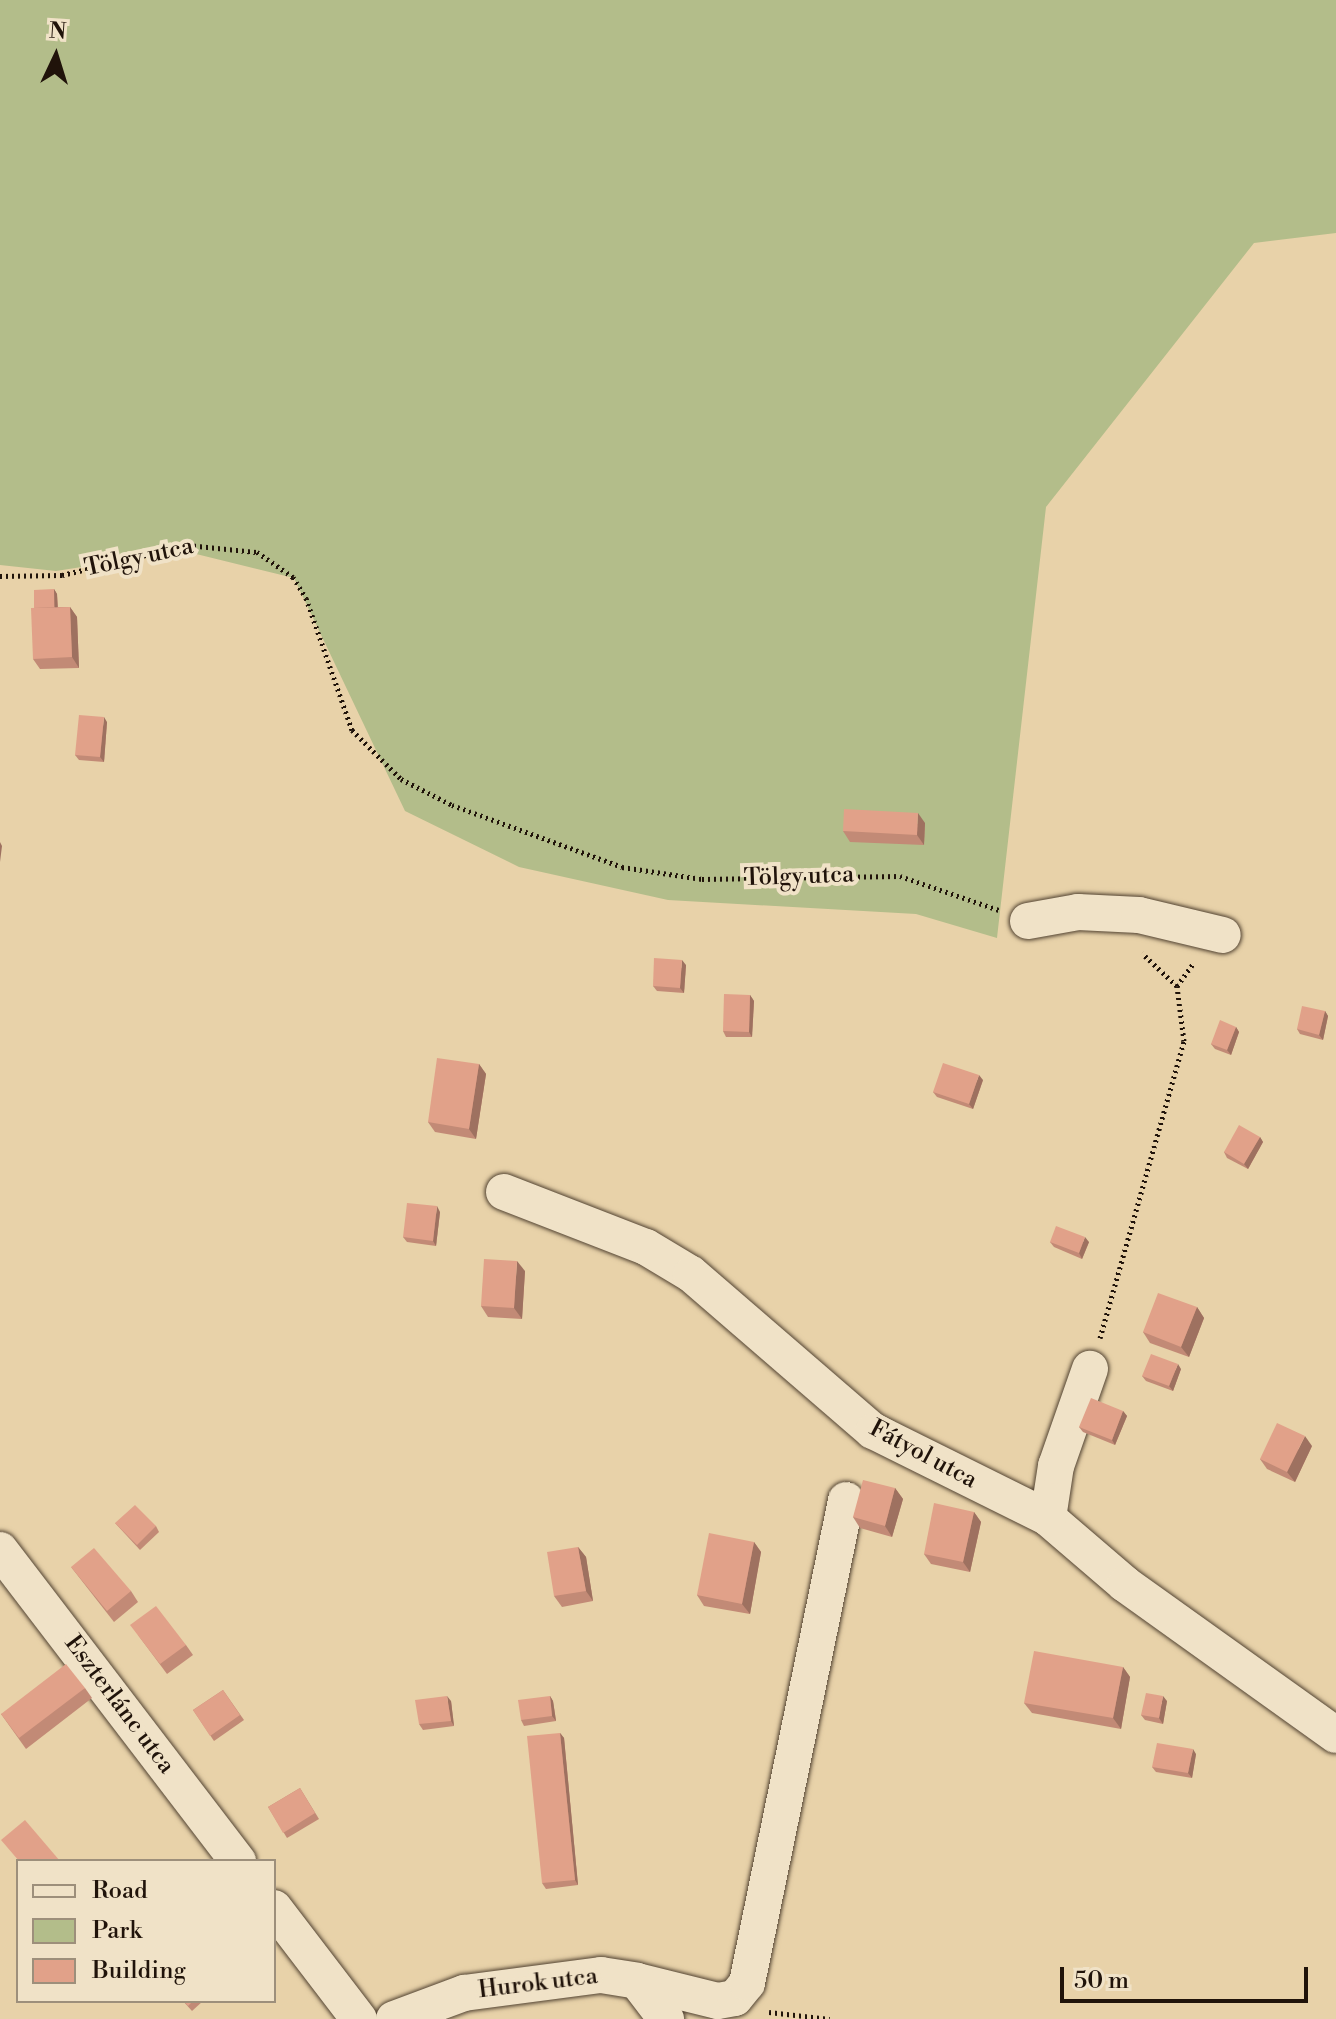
<!DOCTYPE html>
<html>
<head>
<meta charset="utf-8">
<style>
	body { margin:0 }
	#map { position:relative; width:1336px; height:2019px; overflow:hidden; background:#e8d2a9; font-family:"Libre Bodoni",serif }
	div>[style] { position:absolute }
	[style*='--x'] { left:calc(var(--x)*1px); top:calc(var(--y)*1px); width:calc(var(--w)*1px); rotate:calc(var(--a)*1deg) }
	.green>* { inset:0; background:#b3bd8a }
	.path>* { height:5px; margin-top:-2.5px; transform-origin:0; background:repeating-linear-gradient(90deg,#20130a 0 2px,transparent 0 6px) }
	.roads { filter:drop-shadow(0 0 2px #524332) drop-shadow(0 0 2px #524332) }
	.minor>* { height:36px; margin:-18px; padding:0 18px; transform-origin:18px; border-radius:18px; background:#f0e2c7 }
	.wall>* { inset:0; background:#c28a76 }
	.shaded-wall>* { inset:0; background:#9e7160 }
	.building>* { inset:0; background:#e1a189 }
	span { translate:-50% -50%; white-space:nowrap; text-align:center; line-height:1.15; -webkit-text-stroke:8px #f0e2c7; paint-order:stroke }
	.street-label { font-size:24px; color:#20130a }
	.legend { position:absolute; left:16px; top:1859px; width:260px; height:144px; box-sizing:border-box; background:#f0e2c7; border:2px solid #9d8f7b; margin:0; padding:10px 14px; list-style:none; font-size:24px; color:#20130a }
	.legend li { display:flex; align-items:center; gap:16px; height:40px }
	.legend b { width:40px; border:2px solid #9d8f7b }
	.north { position:absolute; left:16px; top:16px; width:80px; height:80px; -webkit-text-stroke:6px #f0e2c7; paint-order:stroke; rotate:4deg; font-size:22px; font-weight:700; line-height:32px; text-align:center; color:#20130a }
	.north::after { content:''; display:block; margin:auto; width:28px; height:36px; background:#20130a; clip-path:polygon(50% 0,100% 100%,50% 72%,0 100%) }
	.scale { position:absolute; left:1060px; top:1967px; width:248px; height:36px; box-sizing:border-box; border:4px solid #20130a; border-top:0; padding-left:10px; font-size:24px; line-height:28px; white-space:nowrap; color:#20130a; -webkit-text-stroke:6px #f0e2c7; paint-order:stroke }
</style>
</head>
<body>
<div id="map">
	<div class="green">
		<i style="clip-path:polygon(0 0,1336px 0,1336px 233px,1254px 243px,1046px 507px,997px 938px,916px 914px,668px 900px,519px 867px,405px 811px,294px 578px,184px 551px,56px 571px,0 565px)"></i>
	</div>
	<div class="path">
		<i style="--x:0;--y:576;--w:62;--a:-0.9"></i>
		<i style="--x:62;--y:575;--w:130;--a:-13.4"></i>
		<i style="--x:188;--y:545;--w:69;--a:5.8"></i>
		<i style="--x:257;--y:552;--w:44;--a:34.8"></i>
		<i style="--x:293;--y:577;--w:25;--a:58"></i>
		<i style="--x:306;--y:598;--w:140;--a:70.8"></i>
		<i style="--x:352;--y:730;--w:69;--a:45"></i>
		<i style="--x:401;--y:779;--w:57;--a:27"></i>
		<i style="--x:452;--y:805;--w:181;--a:20"></i>
		<i style="--x:622;--y:867;--w:81;--a:8.5"></i>
		<i style="--x:702;--y:879;--w:198;--a:-0.9"></i>
		<i style="--x:900;--y:876;--w:105;--a:19"></i>
		<i style="--x:1177;--y:986;--w:29;--a:-54"></i>
		<i style="--x:1100;--y:1338;--w:309;--a:-74.2"></i>
		<i style="--x:1184;--y:1041;--w:55;--a:-97.3"></i>
		<i style="--x:1177;--y:986;--w:48;--a:-136.7"></i>
		<i style="--x:769;--y:2012;--w:61;--a:6.5"></i>
	</div>
	<div class="roads">
		<div class="minor">
			<i style="--x:1028;--y:921;--w:51;--a:-10.2"></i>
			<i style="--x:1078;--y:912;--w:61;--a:2.8"></i>
			<i style="--x:1139;--y:915;--w:86;--a:13.4"></i>
			<i style="--x:504;--y:1192;--w:152;--a:21.2"></i>
			<i style="--x:646;--y:1247;--w:52;--a:31"></i>
			<i style="--x:691;--y:1274;--w:240;--a:40.8"></i>
			<i style="--x:873;--y:1431;--w:195;--a:26.4"></i>
			<i style="--x:1048;--y:1518;--w:101;--a:40.6"></i>
			<i style="--x:1125;--y:1584;--w:259;--a:35.6"></i>
			<i style="--x:1048;--y:1518;--w:53;--a:-81.3"></i>
			<i style="--x:1056;--y:1466;--w:103;--a:-70.7"></i>
			<i style="--x:0;--y:1550;--w:392;--a:52.6"></i>
			<i style="--x:274;--y:1908;--w:140;--a:52.6"></i>
			<i style="--x:637;--y:1981;--w:83;--a:13.9"></i>
			<i style="--x:718;--y:2001;--w:17;--a:-10"></i>
			<i style="--x:735;--y:1998;--w:19;--a:-51"></i>
			<i style="--x:747;--y:1983;--w:493;--a:-78.4"></i>
			<i style="--x:394;--y:2019;--w:75;--a:-20.4"></i>
			<i style="--x:464;--y:1993;--w:138;--a:-7.5"></i>
			<i style="--x:601;--y:1975;--w:36;--a:9"></i>
			<i style="--x:637;--y:1981;--w:48;--a:52.7"></i>
		</div>
	</div>
	<div class="wall">
		<i style="clip-path:polygon(54px 589px,57px 594px,58px 607px,70px 607px,77px 617px,79px 668px,40px 669px,33px 659px,34px 608px)"></i>
		<i style="clip-path:polygon(107px 722px,104px 762px,79px 760px,75px 755px)"></i>
		<i style="clip-path:polygon(925px 823px,924px 845px,850px 842px,843px 831px)"></i>
		<i style="clip-path:polygon(686px 965px,684px 993px,657px 991px,653px 986px)"></i>
		<i style="clip-path:polygon(750px 995px,754px 1001px,752px 1037px,726px 1037px,723px 1031px)"></i>
		<i style="clip-path:polygon(1325px 1011px,1328px 1016px,1323px 1040px,1300px 1034px,1297px 1029px)"></i>
		<i style="clip-path:polygon(1236px 1027px,1239px 1032px,1231px 1055px,1215px 1049px,1211px 1044px)"></i>
		<i style="clip-path:polygon(479px 1064px,486px 1074px,476px 1139px,435px 1132px,428px 1122px)"></i>
		<i style="clip-path:polygon(983px 1080px,973px 1109px,937px 1097px,933px 1092px)"></i>
		<i style="clip-path:polygon(1260px 1137px,1263px 1142px,1248px 1169px,1227px 1158px,1224px 1152px)"></i>
		<i style="clip-path:polygon(440px 1212px,436px 1246px,407px 1242px,403px 1237px)"></i>
		<i style="clip-path:polygon(1050px 1242px,1089px 1242px,1082px 1259px,1054px 1247px)"></i>
		<i style="clip-path:polygon(525px 1271px,522px 1319px,488px 1317px,481px 1306px)"></i>
		<i style="clip-path:polygon(1197px 1307px,1204px 1318px,1189px 1357px,1150px 1343px,1143px 1332px)"></i>
		<i style="clip-path:polygon(1181px 1369px,1173px 1391px,1146px 1381px,1142px 1376px)"></i>
		<i style="clip-path:polygon(1123px 1411px,1127px 1416px,1115px 1445px,1083px 1432px,1079px 1427px)"></i>
		<i style="clip-path:polygon(1312px 1446px,1295px 1482px,1267px 1469px,1260px 1459px)"></i>
		<i style="clip-path:polygon(895px 1488px,903px 1499px,892px 1537px,860px 1528px,853px 1517px)"></i>
		<i style="clip-path:polygon(974px 1512px,981px 1522px,970px 1572px,931px 1564px,924px 1554px)"></i>
		<i style="clip-path:polygon(115px 1523px,156px 1526px,159px 1532px,140px 1550px)"></i>
		<i style="clip-path:polygon(754px 1542px,761px 1552px,750px 1614px,704px 1606px,697px 1595px)"></i>
		<i style="clip-path:polygon(578px 1547px,586px 1557px,593px 1601px,562px 1607px,554px 1596px)"></i>
		<i style="clip-path:polygon(71px 1567px,131px 1591px,138px 1602px,114px 1622px)"></i>
		<i style="clip-path:polygon(138px 1635px,186px 1645px,193px 1655px,167px 1674px)"></i>
		<i style="clip-path:polygon(1123px 1667px,1130px 1677px,1121px 1729px,1032px 1713px,1024px 1703px)"></i>
		<i style="clip-path:polygon(85px 1688px,92px 1698px,26px 1749px,1px 1714px)"></i>
		<i style="clip-path:polygon(223px 1690px,244px 1720px,214px 1741px,193px 1710px)"></i>
		<i style="clip-path:polygon(550px 1696px,553px 1701px,556px 1721px,524px 1726px,521px 1720px)"></i>
		<i style="clip-path:polygon(451px 1701px,454px 1726px,423px 1730px,419px 1724px)"></i>
		<i style="clip-path:polygon(1167px 1701px,1163px 1724px,1145px 1720px,1141px 1715px)"></i>
		<i style="clip-path:polygon(560px 1733px,564px 1738px,578px 1885px,546px 1889px,542px 1883px)"></i>
		<i style="clip-path:polygon(1196px 1754px,1192px 1778px,1156px 1772px,1152px 1767px)"></i>
		<i style="clip-path:polygon(300px 1788px,319px 1819px,287px 1838px,268px 1807px)"></i>
		<i style="clip-path:polygon(183px 2001px,203px 2001px,192px 2011px)"></i>
	</div>
	<div class="shaded-wall">
		<i style="clip-path:polygon(54px 589px,57px 594px,58px 618px,55px 612px)"></i>
		<i style="clip-path:polygon(70px 607px,77px 617px,79px 668px,72px 657px)"></i>
		<i style="clip-path:polygon(104px 717px,107px 722px,104px 762px,100px 757px)"></i>
		<i style="clip-path:polygon(918px 813px,925px 823px,924px 845px,917px 835px)"></i>
		<i style="clip-path:polygon(0 842px,2px 846px,0 862px)"></i>
		<i style="clip-path:polygon(682px 960px,686px 965px,684px 993px,680px 988px)"></i>
		<i style="clip-path:polygon(750px 995px,754px 1001px,752px 1037px,749px 1032px)"></i>
		<i style="clip-path:polygon(1325px 1011px,1328px 1016px,1323px 1040px,1319px 1035px)"></i>
		<i style="clip-path:polygon(1236px 1027px,1239px 1032px,1231px 1055px,1227px 1050px)"></i>
		<i style="clip-path:polygon(479px 1064px,486px 1074px,476px 1139px,469px 1129px)"></i>
		<i style="clip-path:polygon(979px 1075px,983px 1080px,973px 1109px,969px 1104px)"></i>
		<i style="clip-path:polygon(1260px 1137px,1263px 1142px,1248px 1169px,1244px 1164px)"></i>
		<i style="clip-path:polygon(437px 1206px,440px 1212px,436px 1246px,433px 1241px)"></i>
		<i style="clip-path:polygon(1085px 1237px,1089px 1242px,1082px 1259px,1079px 1253px)"></i>
		<i style="clip-path:polygon(517px 1261px,525px 1271px,522px 1319px,514px 1308px)"></i>
		<i style="clip-path:polygon(1197px 1307px,1204px 1318px,1189px 1357px,1181px 1347px)"></i>
		<i style="clip-path:polygon(1178px 1364px,1181px 1369px,1173px 1391px,1169px 1386px)"></i>
		<i style="clip-path:polygon(1123px 1411px,1127px 1416px,1115px 1445px,1112px 1440px)"></i>
		<i style="clip-path:polygon(1305px 1436px,1312px 1446px,1295px 1482px,1287px 1472px)"></i>
		<i style="clip-path:polygon(895px 1488px,903px 1499px,892px 1537px,885px 1526px)"></i>
		<i style="clip-path:polygon(974px 1512px,981px 1522px,970px 1572px,963px 1562px)"></i>
		<i style="clip-path:polygon(754px 1542px,761px 1552px,750px 1614px,742px 1604px)"></i>
		<i style="clip-path:polygon(578px 1547px,586px 1557px,593px 1601px,586px 1591px)"></i>
		<i style="clip-path:polygon(1123px 1667px,1130px 1677px,1121px 1729px,1113px 1718px)"></i>
		<i style="clip-path:polygon(447px 1696px,451px 1701px,454px 1726px,451px 1721px)"></i>
		<i style="clip-path:polygon(550px 1696px,553px 1701px,556px 1721px,552px 1716px)"></i>
		<i style="clip-path:polygon(1163px 1696px,1167px 1701px,1163px 1724px,1159px 1718px)"></i>
		<i style="clip-path:polygon(560px 1733px,564px 1738px,578px 1885px,575px 1880px)"></i>
		<i style="clip-path:polygon(1193px 1749px,1196px 1754px,1192px 1778px,1188px 1773px)"></i>
	</div>
	<div class="building">
		<i style="clip-path:polygon(54px 589px,54px 607px,34px 608px,34px 590px)"></i>
		<i style="clip-path:polygon(70px 607px,72px 657px,33px 659px,31px 608px)"></i>
		<i style="clip-path:polygon(79px 715px,104px 717px,100px 757px,75px 755px)"></i>
		<i style="clip-path:polygon(844px 809px,918px 813px,917px 835px,843px 831px)"></i>
		<i style="clip-path:polygon(654px 958px,682px 960px,680px 988px,653px 986px)"></i>
		<i style="clip-path:polygon(724px 994px,750px 995px,749px 1032px,723px 1031px)"></i>
		<i style="clip-path:polygon(1302px 1006px,1325px 1011px,1319px 1035px,1297px 1029px)"></i>
		<i style="clip-path:polygon(1220px 1020px,1236px 1027px,1227px 1050px,1211px 1044px)"></i>
		<i style="clip-path:polygon(437px 1058px,479px 1064px,469px 1129px,428px 1122px)"></i>
		<i style="clip-path:polygon(943px 1063px,979px 1075px,969px 1104px,933px 1092px)"></i>
		<i style="clip-path:polygon(1239px 1125px,1260px 1137px,1244px 1164px,1224px 1152px)"></i>
		<i style="clip-path:polygon(407px 1203px,437px 1206px,433px 1241px,403px 1237px)"></i>
		<i style="clip-path:polygon(1056px 1226px,1085px 1237px,1079px 1253px,1050px 1242px)"></i>
		<i style="clip-path:polygon(484px 1259px,517px 1261px,514px 1308px,481px 1306px)"></i>
		<i style="clip-path:polygon(1158px 1293px,1197px 1307px,1181px 1347px,1143px 1332px)"></i>
		<i style="clip-path:polygon(1151px 1354px,1178px 1364px,1169px 1386px,1142px 1376px)"></i>
		<i style="clip-path:polygon(1091px 1398px,1123px 1411px,1112px 1440px,1079px 1427px)"></i>
		<i style="clip-path:polygon(1277px 1423px,1305px 1436px,1287px 1472px,1260px 1459px)"></i>
		<i style="clip-path:polygon(863px 1480px,895px 1488px,885px 1526px,853px 1517px)"></i>
		<i style="clip-path:polygon(934px 1503px,974px 1512px,963px 1562px,924px 1554px)"></i>
		<i style="clip-path:polygon(135px 1505px,156px 1526px,137px 1545px,115px 1523px)"></i>
		<i style="clip-path:polygon(709px 1533px,754px 1542px,742px 1604px,697px 1595px)"></i>
		<i style="clip-path:polygon(578px 1547px,586px 1591px,554px 1596px,547px 1552px)"></i>
		<i style="clip-path:polygon(94px 1548px,131px 1591px,107px 1611px,71px 1567px)"></i>
		<i style="clip-path:polygon(156px 1606px,186px 1645px,160px 1664px,130px 1625px)"></i>
		<i style="clip-path:polygon(1034px 1651px,1123px 1667px,1113px 1718px,1024px 1703px)"></i>
		<i style="clip-path:polygon(66px 1664px,85px 1688px,19px 1738px,1px 1714px)"></i>
		<i style="clip-path:polygon(223px 1690px,240px 1715px,210px 1736px,193px 1710px)"></i>
		<i style="clip-path:polygon(1146px 1693px,1163px 1696px,1159px 1718px,1141px 1715px)"></i>
		<i style="clip-path:polygon(447px 1696px,451px 1721px,419px 1724px,415px 1700px)"></i>
		<i style="clip-path:polygon(550px 1696px,552px 1716px,521px 1720px,518px 1700px)"></i>
		<i style="clip-path:polygon(560px 1733px,575px 1880px,542px 1883px,527px 1736px)"></i>
		<i style="clip-path:polygon(1157px 1743px,1193px 1749px,1188px 1773px,1152px 1767px)"></i>
		<i style="clip-path:polygon(300px 1788px,315px 1813px,283px 1833px,268px 1807px)"></i>
		<i style="clip-path:polygon(25px 1820px,60px 1861px,19px 1861px,1px 1840px)"></i>
		<i style="clip-path:polygon(184px 2001px,193px 2001px,188px 2006px)"></i>
	</div>
	<div class="street-label">
		<span style="left:139px;top:558px;rotate:-12deg">Tölgy utca</span>
		<span style="left:799px;top:877px;rotate:-2deg">Tölgy utca</span>
		<span style="left:923px;top:1455px;rotate:28deg">Fátyol utca</span>
		<span style="left:119px;top:1705px;rotate:53deg">Eszterlánc utca</span>
		<span style="left:538px;top:1984px;rotate:-7deg">Hurok utca</span>
	</div>
	<ul class="legend">
	<li><b style="height:10px;background:#f0e2c7"></b>Road</li>
	<li><b style="height:22px;background:#b3bd8a"></b>Park</li>
	<li><b style="height:22px;background:#e1a189"></b>Building</li>
	</ul>
	<div class="north">N</div>
	<div class="scale">50 m</div>
</div>
</body>
</html>
